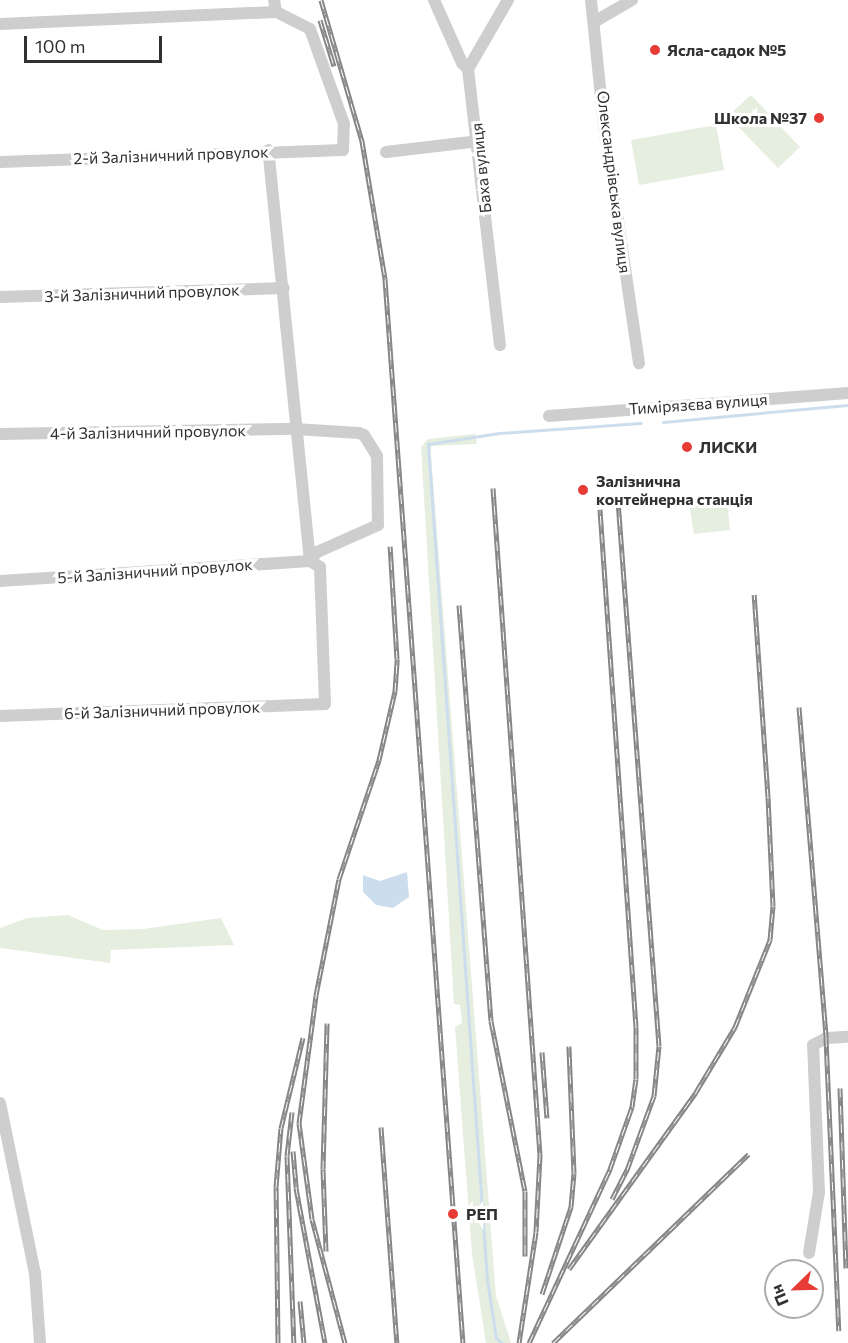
<!DOCTYPE html>
<html>
<head>
<meta charset="utf-8">
<style>
	body { margin:0 }
	#map { position:relative; width:848px; height:1343px; overflow:hidden; background:#fff; font-family:Commissioner,sans-serif }
	div>[style] { position:absolute }
	[style*='--x'] { left:calc(var(--x)*1px); top:calc(var(--y)*1px); width:calc(var(--w)*1px); rotate:calc(var(--a)*1deg) }
	.green>* { inset:0; background:#e6eee0 }
	.water>* { inset:0; background:#ccdded }
	.stream>* { height:3px; margin:-1.5px; padding:0 1.5px; transform-origin:1.5px; border-radius:1.5px; background:#ccdded }
	.minor>* { height:12px; margin:-6px; padding:0 6px; transform-origin:6px; border-radius:6px; background:#cecece }
	.rail>* { height:5px; margin-top:-2.5px; transform-origin:0; background:repeating-linear-gradient(90deg,#fff 0 9px,#868686 0 18px); box-sizing:border-box; border-block:2px solid #868686 }
	.dots>* { width:16px; height:16px; translate:-50% -50%; box-sizing:border-box; border:3px solid #fff; border-radius:50% }
	span { translate:-50% -50%; white-space:nowrap; text-align:center; line-height:1.15; -webkit-text-stroke:6px #fff; paint-order:stroke }
	.poi-label { font-size:16px; color:#313131; font-weight:700 }
	.left { translate:0 -50%; text-align:left }
	.right { translate:-100% -50%; text-align:right }
	.street-label { font-size:16px; color:#313131 }
	.north { position:absolute; left:764px; top:1259px; width:60px; height:60px; box-sizing:border-box; background:#fff; border:2px solid #adadad; border-radius:50%; rotate:247deg; font-size:16px; font-weight:700; line-height:24px; text-align:center; color:#313131 }
	.north::after { content:''; display:block; margin:auto; width:21px; height:27px; background:#e73b35; clip-path:polygon(50% 0,100% 100%,50% 72%,0 100%) }
	.scale { position:absolute; left:24px; top:36px; width:138px; height:27px; box-sizing:border-box; border:3px solid #313131; border-top:0; padding-left:8px; font-size:18px; line-height:21px; white-space:nowrap; color:#313131; -webkit-text-stroke:4px #fff; paint-order:stroke }
</style>
</head>
<body>
<div id="map">
	<div class="green">
		<i style="clip-path:polygon(751px 95px,800px 147px,778px 168px,728px 116px)"></i>
		<i style="clip-path:polygon(716px 125px,724px 170px,639px 185px,631px 140px)"></i>
		<i style="clip-path:polygon(475px 434px,477px 444px,431px 446px,431px 455px,496px 1296px,511px 1343px,486px 1343px,472px 1254px,455px 1027px,462px 1023px,460px 1005px,454px 1004px,421px 447px,428px 439px)"></i>
		<i style="clip-path:polygon(712px 502px,728px 509px,730px 530px,694px 534px,689px 504px)"></i>
		<i style="clip-path:polygon(68px 915px,103px 930px,143px 929px,221px 918px,234px 945px,111px 950px,110px 963px,0 948px,0 928px,27px 918px)"></i>
	</div>
	<div class="water">
		<i style="clip-path:polygon(407px 872px,409px 897px,393px 908px,376px 905px,363px 892px,363px 875px,380px 881px)"></i>
	</div>
	<div class="stream">
		<i style="--x:663;--y:422;--w:186;--a:-5.3"></i>
		<i style="--x:502;--y:1343;--w:8;--a:-140"></i>
		<i style="--x:496;--y:1338;--w:59;--a:-98.8"></i>
		<i style="--x:487;--y:1280;--w:838;--a:-94.04"></i>
		<i style="--x:428;--y:444;--w:72;--a:-8.8"></i>
		<i style="--x:499;--y:433;--w:142;--a:-4"></i>
	</div>
	<div class="minor">
		<i style="--x:434;--y:0;--w:69;--a:66"></i>
		<i style="--x:462;--y:63;--w:8;--a:45"></i>
		<i style="--x:468;--y:69;--w:278;--a:83.4"></i>
		<i style="--x:591;--y:0;--w:127;--a:84.1"></i>
		<i style="--x:604;--y:126;--w:240;--a:81.6"></i>
		<i style="--x:594;--y:22;--w:44;--a:-30.1"></i>
		<i style="--x:0;--y:24;--w:276;--a:-2.5"></i>
		<i style="--x:468;--y:69;--w:80;--a:-59.9"></i>
		<i style="--x:386;--y:152;--w:94;--a:-6.7"></i>
		<i style="--x:0;--y:162;--w:343;--a:-2"></i>
		<i style="--x:343;--y:150;--w:26;--a:-88"></i>
		<i style="--x:344;--y:124;--w:101;--a:-109.7"></i>
		<i style="--x:310;--y:29;--w:38;--a:-153"></i>
		<i style="--x:276;--y:12;--w:12;--a:-99"></i>
		<i style="--x:0;--y:297;--w:284;--a:-1.8"></i>
		<i style="--x:549;--y:416;--w:300;--a:-4.4"></i>
		<i style="--x:0;--y:434;--w:295;--a:-1"></i>
		<i style="--x:295;--y:429;--w:64;--a:3.6"></i>
		<i style="--x:359;--y:433;--w:5;--a:22"></i>
		<i style="--x:364;--y:435;--w:25;--a:58"></i>
		<i style="--x:377;--y:456;--w:69;--a:89.2"></i>
		<i style="--x:378;--y:525;--w:67;--a:156.1"></i>
		<i style="--x:317;--y:552;--w:11;--a:128"></i>
		<i style="--x:310;--y:561;--w:311;--a:176.3"></i>
		<i style="--x:0;--y:716;--w:325;--a:-2.1"></i>
		<i style="--x:325;--y:704;--w:137;--a:-92.1"></i>
		<i style="--x:320;--y:567;--w:12;--a:-149"></i>
		<i style="--x:310;--y:561;--w:413;--a:-95.8"></i>
		<i style="--x:0;--y:1103;--w:174;--a:78.4"></i>
		<i style="--x:35;--y:1273;--w:70;--a:85.9"></i>
		<i style="--x:809;--y:1253;--w:62;--a:-80.7"></i>
		<i style="--x:819;--y:1192;--w:147;--a:-92.3"></i>
		<i style="--x:813;--y:1045;--w:15;--a:-28"></i>
		<i style="--x:826;--y:1038;--w:22;--a:-3"></i>
	</div>
	<div class="rail">
		<i style="--x:321;--y:0;--w:147;--a:73.8"></i>
		<i style="--x:362;--y:141;--w:140;--a:80.5"></i>
		<i style="--x:385;--y:279;--w:1067;--a:85.81"></i>
		<i style="--x:320;--y:20;--w:48;--a:73.1"></i>
		<i style="--x:493;--y:488;--w:669;--a:85.97"></i>
		<i style="--x:540;--y:1155;--w:77;--a:93"></i>
		<i style="--x:536;--y:1232;--w:112;--a:98.7"></i>
		<i style="--x:459;--y:605;--w:417;--a:85.6"></i>
		<i style="--x:491;--y:1021;--w:173;--a:78.7"></i>
		<i style="--x:525;--y:1191;--w:65;--a:90"></i>
		<i style="--x:799;--y:707;--w:332;--a:85.3"></i>
		<i style="--x:826;--y:1038;--w:293;--a:87.5"></i>
		<i style="--x:542;--y:1052;--w:66;--a:85.7"></i>
		<i style="--x:840;--y:1088;--w:180;--a:88.1"></i>
		<i style="--x:292;--y:1112;--w:44;--a:96.5"></i>
		<i style="--x:287;--y:1156;--w:187;--a:87.9"></i>
		<i style="--x:381;--y:1127;--w:217;--a:85.8"></i>
		<i style="--x:293;--y:1151;--w:37;--a:85"></i>
		<i style="--x:296;--y:1188;--w:158;--a:79.4"></i>
		<i style="--x:612;--y:1199;--w:33;--a:-63"></i>
		<i style="--x:627;--y:1170;--w:79;--a:-70"></i>
		<i style="--x:654;--y:1096;--w:50;--a:-84.3"></i>
		<i style="--x:659;--y:1046;--w:547;--a:-94.3"></i>
		<i style="--x:326;--y:1251;--w:82;--a:-92.1"></i>
		<i style="--x:323;--y:1169;--w:146;--a:-88.4"></i>
		<i style="--x:569;--y:1269;--w:218;--a:-54.3"></i>
		<i style="--x:696;--y:1092;--w:76;--a:-59"></i>
		<i style="--x:735;--y:1027;--w:94;--a:-68.1"></i>
		<i style="--x:770;--y:940;--w:34;--a:-85"></i>
		<i style="--x:773;--y:906;--w:109;--a:-92.6"></i>
		<i style="--x:768;--y:797;--w:203;--a:-93.9"></i>
		<i style="--x:542;--y:1294;--w:92;--a:-71.6"></i>
		<i style="--x:571;--y:1207;--w:34;--a:-85"></i>
		<i style="--x:574;--y:1173;--w:127;--a:-92.3"></i>
		<i style="--x:300;--y:1301;--w:42;--a:84.6"></i>
		<i style="--x:278;--y:1343;--w:156;--a:-90.7"></i>
		<i style="--x:276;--y:1187;--w:59;--a:-85.2"></i>
		<i style="--x:281;--y:1128;--w:93;--a:-76.3"></i>
		<i style="--x:345;--y:1343;--w:128;--a:-104.9"></i>
		<i style="--x:312;--y:1219;--w:97;--a:-97.7"></i>
		<i style="--x:299;--y:1123;--w:129;--a:-82.4"></i>
		<i style="--x:316;--y:995;--w:118;--a:-78.8"></i>
		<i style="--x:339;--y:879;--w:126;--a:-71.4"></i>
		<i style="--x:379;--y:760;--w:71;--a:-76.9"></i>
		<i style="--x:395;--y:691;--w:32;--a:-86"></i>
		<i style="--x:397;--y:659;--w:113;--a:-93.5"></i>
		<i style="--x:529;--y:1343;--w:192;--a:-65"></i>
		<i style="--x:610;--y:1169;--w:66;--a:-70.5"></i>
		<i style="--x:632;--y:1107;--w:28;--a:-82"></i>
		<i style="--x:636;--y:1079;--w:52;--a:-90"></i>
		<i style="--x:636;--y:1027;--w:519;--a:-93.98"></i>
		<i style="--x:553;--y:1343;--w:272;--a:-44"></i>
	</div>
	<div class="dots">
		<i style="left:655px;top:50px;background:#e73b35"></i>
		<i style="left:819px;top:118px;background:#e73b35"></i>
		<i style="left:687px;top:447px;background:#e73b35"></i>
		<i style="left:583px;top:490px;background:#e73b35"></i>
		<i style="left:453px;top:1214px;background:#e73b35"></i>
	</div>
	<div class="poi-label">
		<span class="left" style="left:667px;top:50px">Ясла-садок №5</span>
		<span class="right" style="left:807px;top:118px">Школа №37</span>
		<span class="left" style="left:699px;top:447px">ЛИСКИ</span>
		<span class="left" style="left:596px;top:490px">Залізнична<br>контейнерна станція</span>
		<span class="left" style="left:466px;top:1214px">РЕП</span>
	</div>
	<div class="street-label">
		<span style="left:171px;top:155px;rotate:-2deg">2-й Залізничний провулок</span>
		<span style="left:481px;top:168px;rotate:-96deg">Баха вулиця</span>
		<span style="left:614px;top:182px;rotate:83deg">Олександрівська вулиця</span>
		<span style="left:142px;top:293px;rotate:-2deg">3-й Залізничний провулок</span>
		<span style="left:698px;top:404px;rotate:-4deg">Тимірязєва вулиця</span>
		<span style="left:148px;top:432px;rotate:-1deg">4-й Залізничний провулок</span>
		<span style="left:155px;top:571px;rotate:-4deg">5-й Залізничний провулок</span>
		<span style="left:162px;top:710px;rotate:-2deg">6-й Залізничний провулок</span>
	</div>
	<div class="north">Пн</div>
	<div class="scale">100 m</div>
</div>
</body>
</html>
